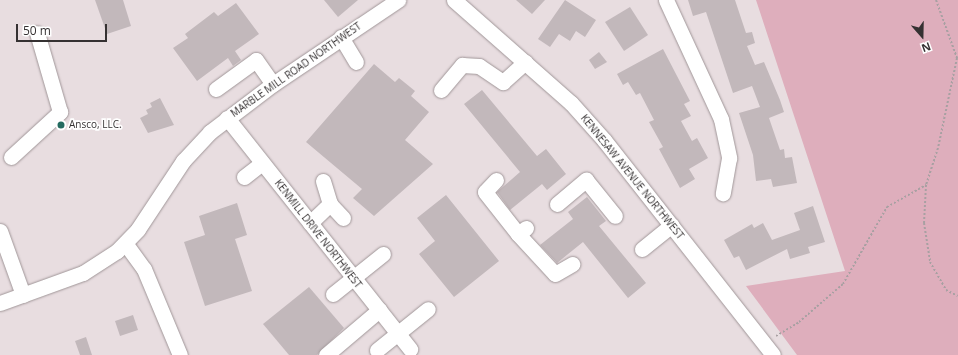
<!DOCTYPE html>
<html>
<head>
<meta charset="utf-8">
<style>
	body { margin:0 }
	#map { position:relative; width:958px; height:355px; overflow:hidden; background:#e8dde0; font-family:"Open Sans",sans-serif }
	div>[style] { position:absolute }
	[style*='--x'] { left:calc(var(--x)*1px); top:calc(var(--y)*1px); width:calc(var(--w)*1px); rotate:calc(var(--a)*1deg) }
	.green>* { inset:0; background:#deaebc }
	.building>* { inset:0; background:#c2b8bb }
	.path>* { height:2px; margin-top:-1px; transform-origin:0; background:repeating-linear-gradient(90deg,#a8a0a2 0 2px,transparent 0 4px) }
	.roads { filter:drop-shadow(0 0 1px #a09698) drop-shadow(0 0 1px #a09698) }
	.minor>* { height:15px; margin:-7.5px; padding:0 7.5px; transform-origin:7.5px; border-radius:7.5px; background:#fff }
	.dots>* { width:11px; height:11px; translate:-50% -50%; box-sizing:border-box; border:2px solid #fff; border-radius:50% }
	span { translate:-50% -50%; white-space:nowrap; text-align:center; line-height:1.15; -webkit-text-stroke:3.5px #fff; paint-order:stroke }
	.street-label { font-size:10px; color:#353132 }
	.poi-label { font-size:10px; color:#353132 }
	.left { translate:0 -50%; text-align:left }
	.north { position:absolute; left:902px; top:16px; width:40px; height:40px; -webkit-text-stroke:3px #fff; paint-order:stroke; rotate:160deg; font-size:11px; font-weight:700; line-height:16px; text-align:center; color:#353132 }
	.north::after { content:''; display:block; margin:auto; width:14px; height:18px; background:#353132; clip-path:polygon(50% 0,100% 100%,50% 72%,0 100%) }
	.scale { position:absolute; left:16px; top:24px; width:91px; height:18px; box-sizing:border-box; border:2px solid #353132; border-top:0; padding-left:5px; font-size:12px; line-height:14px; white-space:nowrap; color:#353132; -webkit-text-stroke:3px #fff; paint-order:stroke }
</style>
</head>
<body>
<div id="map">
	<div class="green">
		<i style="clip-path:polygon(756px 0,958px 0,958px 355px,797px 355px,746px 286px,845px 271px)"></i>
	</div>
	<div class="building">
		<i style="clip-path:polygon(95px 0,123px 0,131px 26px,107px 34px)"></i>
		<i style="clip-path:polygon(324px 0,358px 0,338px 17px)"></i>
		<i style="clip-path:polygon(516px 0,545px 0,532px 14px)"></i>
		<i style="clip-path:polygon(565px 0,596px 20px,585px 37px,576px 31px,570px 41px,559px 34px,550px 47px,538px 39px)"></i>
		<i style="clip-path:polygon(688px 0,735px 0,746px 33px,752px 32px,755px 43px,747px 46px,755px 65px,764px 62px,780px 100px,784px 112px,769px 118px,780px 150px,784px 149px,785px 158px,792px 157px,797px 183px,773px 187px,771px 179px,756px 181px,753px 155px,739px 113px,760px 107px,752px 86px,733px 93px,706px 12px,693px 16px)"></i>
		<i style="clip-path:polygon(236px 3px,259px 34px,235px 51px,241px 60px,233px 66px,228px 58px,197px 81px,173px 48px,188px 38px,185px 34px,214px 12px,218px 16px)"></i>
		<i style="clip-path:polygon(630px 7px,648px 35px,624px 51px,605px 22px)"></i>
		<i style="clip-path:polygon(663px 49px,690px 101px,684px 104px,691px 116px,681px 121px,692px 141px,697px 138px,708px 158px,689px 169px,695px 179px,680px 188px,659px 149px,663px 147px,649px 122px,654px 120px,640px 93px,636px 95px,628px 82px,623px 85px,617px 74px)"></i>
		<i style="clip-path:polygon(599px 52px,607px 62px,595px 69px,589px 60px)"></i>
		<i style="clip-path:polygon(374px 64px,395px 82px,399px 78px,415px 91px,411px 96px,429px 112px,405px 140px,433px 164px,374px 216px,353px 198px,362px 189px,306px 142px)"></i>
		<i style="clip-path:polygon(482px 90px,537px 156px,546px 149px,566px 174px,547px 190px,542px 184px,510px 210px,497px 192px,520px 172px,464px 104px)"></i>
		<i style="clip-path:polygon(160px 98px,174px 125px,148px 133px,140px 118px,148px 114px,146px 110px,152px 107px,150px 103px)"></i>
		<i style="clip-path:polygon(446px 195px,499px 261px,454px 297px,419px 254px,435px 241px,417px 218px)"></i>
		<i style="clip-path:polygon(587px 197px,606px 221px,599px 226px,646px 283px,628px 298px,583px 242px,557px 263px,540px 245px,573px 219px,568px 212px)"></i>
		<i style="clip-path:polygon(237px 203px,247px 235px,235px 239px,252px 291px,205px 306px,184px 242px,205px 235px,199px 216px)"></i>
		<i style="clip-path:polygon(813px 206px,825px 242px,808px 247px,810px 253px,790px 259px,787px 249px,746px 270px,739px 256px,734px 258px,724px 240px,752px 224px,754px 228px,763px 223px,772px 240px,800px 230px,794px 213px)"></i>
		<i style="clip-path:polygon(309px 287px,344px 328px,317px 355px,289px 355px,263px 324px)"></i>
		<i style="clip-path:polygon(133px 315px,138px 330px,120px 336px,115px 321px)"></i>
		<i style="clip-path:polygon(86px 337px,92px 355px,80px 355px,75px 341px)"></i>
	</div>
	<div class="path">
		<i style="--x:936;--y:0;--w:62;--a:70.1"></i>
		<i style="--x:957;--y:58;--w:92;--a:101.9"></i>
		<i style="--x:938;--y:148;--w:39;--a:108"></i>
		<i style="--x:926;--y:185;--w:38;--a:93"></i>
		<i style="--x:924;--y:223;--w:39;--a:81"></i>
		<i style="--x:930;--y:262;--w:32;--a:60"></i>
		<i style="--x:946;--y:290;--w:13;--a:27"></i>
		<i style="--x:776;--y:336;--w:27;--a:-31"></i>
		<i style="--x:799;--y:322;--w:58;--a:-40.8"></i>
		<i style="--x:843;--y:284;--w:89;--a:-60.3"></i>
		<i style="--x:887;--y:207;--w:45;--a:-29.4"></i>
	</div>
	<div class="roads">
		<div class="minor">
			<i style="--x:454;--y:0;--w:156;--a:41.4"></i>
			<i style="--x:571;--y:103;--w:50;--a:48.3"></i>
			<i style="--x:604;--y:140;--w:273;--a:51.8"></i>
			<i style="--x:666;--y:0;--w:131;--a:65.2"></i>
			<i style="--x:721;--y:119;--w:40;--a:78"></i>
			<i style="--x:729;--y:158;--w:36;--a:100"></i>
			<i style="--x:341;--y:37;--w:29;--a:59"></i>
			<i style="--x:216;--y:89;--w:49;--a:-35.9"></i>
			<i style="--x:256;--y:60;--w:29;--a:55"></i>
			<i style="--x:441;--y:90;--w:33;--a:-50"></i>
			<i style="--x:462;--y:65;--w:17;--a:3"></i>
			<i style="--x:479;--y:66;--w:29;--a:34"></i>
			<i style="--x:503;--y:82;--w:30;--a:-42"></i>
			<i style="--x:227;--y:118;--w:295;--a:51.6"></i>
			<i style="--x:11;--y:157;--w:67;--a:-42.6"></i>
			<i style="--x:60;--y:112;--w:82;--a:-106.2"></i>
			<i style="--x:244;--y:177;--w:23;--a:-38"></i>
			<i style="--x:496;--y:180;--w:16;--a:133"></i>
			<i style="--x:485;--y:192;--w:53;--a:51.8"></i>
			<i style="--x:518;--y:234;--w:10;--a:-37"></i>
			<i style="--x:323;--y:181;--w:24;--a:73"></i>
			<i style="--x:330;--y:204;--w:19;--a:47"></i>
			<i style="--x:557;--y:204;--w:38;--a:-40"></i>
			<i style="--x:586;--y:180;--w:46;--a:51.1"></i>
			<i style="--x:310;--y:223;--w:28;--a:-44"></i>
			<i style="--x:0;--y:231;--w:68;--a:70.2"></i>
			<i style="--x:518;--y:234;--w:54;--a:47.2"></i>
			<i style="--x:555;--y:274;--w:20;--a:-30"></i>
			<i style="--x:125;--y:243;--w:32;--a:54"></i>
			<i style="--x:144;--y:269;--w:93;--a:67.3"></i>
			<i style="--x:642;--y:249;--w:38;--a:-39"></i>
			<i style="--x:333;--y:294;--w:64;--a:-38.7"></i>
			<i style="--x:0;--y:303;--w:88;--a:-19.9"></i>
			<i style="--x:83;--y:273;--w:40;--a:-32.9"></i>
			<i style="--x:117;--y:251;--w:30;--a:-46"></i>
			<i style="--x:138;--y:229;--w:82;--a:-56.5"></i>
			<i style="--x:183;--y:161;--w:40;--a:-47"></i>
			<i style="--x:210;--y:132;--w:79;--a:-37.3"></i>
			<i style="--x:273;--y:84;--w:151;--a:-33.9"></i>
			<i style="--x:377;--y:350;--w:65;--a:-38.8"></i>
			<i style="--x:326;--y:355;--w:70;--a:-40.3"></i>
		</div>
	</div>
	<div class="dots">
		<i style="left:61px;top:125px;background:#246b60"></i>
	</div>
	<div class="street-label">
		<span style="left:296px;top:70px;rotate:-35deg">MARBLE MILL ROAD NORTHWEST</span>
		<span style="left:632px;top:177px;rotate:51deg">KENNESAW AVENUE NORTHWEST</span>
		<span style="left:318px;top:234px;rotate:52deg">KENMILL DRIVE NORTHWEST</span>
	</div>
	<div class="poi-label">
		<span class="left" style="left:69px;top:125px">Ansco, LLC.</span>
	</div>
	<div class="north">N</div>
	<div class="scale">50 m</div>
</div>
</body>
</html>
